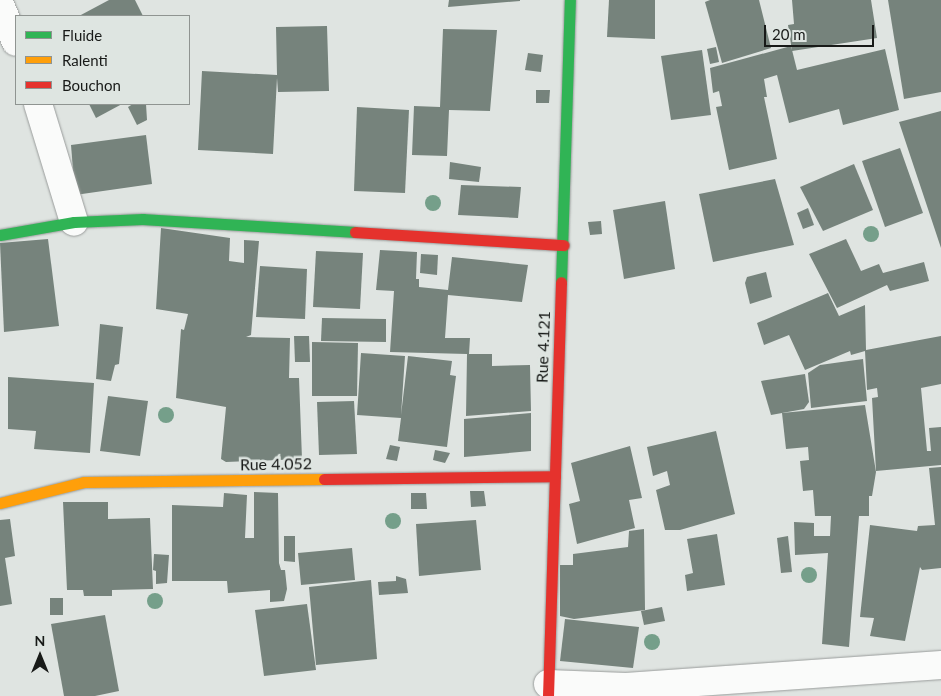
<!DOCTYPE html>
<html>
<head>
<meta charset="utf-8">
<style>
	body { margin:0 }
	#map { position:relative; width:941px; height:696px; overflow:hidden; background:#dfe4e1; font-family:Lato,sans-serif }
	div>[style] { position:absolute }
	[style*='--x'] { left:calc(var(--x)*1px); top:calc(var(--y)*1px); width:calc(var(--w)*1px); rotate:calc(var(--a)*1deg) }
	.building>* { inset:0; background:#76837c }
	.roads { filter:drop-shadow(0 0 1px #999c9b) drop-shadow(0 0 1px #999c9b) }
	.street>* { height:28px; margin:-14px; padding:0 14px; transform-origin:14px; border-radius:14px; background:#fafbfa }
	.fast>* { height:11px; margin:-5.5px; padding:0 5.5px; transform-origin:5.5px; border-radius:5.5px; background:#30b455 }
	.slow>* { height:11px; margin:-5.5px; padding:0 5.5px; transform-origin:5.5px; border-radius:5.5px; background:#ff9f0a }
	.jam>* { height:11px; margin:-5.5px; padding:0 5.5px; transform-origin:5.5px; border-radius:5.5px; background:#e5322d }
	.trees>* { width:16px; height:16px; margin:-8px; border-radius:50%; background:#759f8a }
	span { translate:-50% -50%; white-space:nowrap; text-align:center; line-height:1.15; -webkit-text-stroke:5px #dee5e1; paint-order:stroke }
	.street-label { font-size:16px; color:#181a18 }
	.legend { position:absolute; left:15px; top:15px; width:175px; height:90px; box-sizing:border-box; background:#dee5e1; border:1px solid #8f9491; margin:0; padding:6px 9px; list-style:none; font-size:15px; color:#181a18 }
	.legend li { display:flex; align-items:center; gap:10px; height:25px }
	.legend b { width:25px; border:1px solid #8f9491 }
	.north { position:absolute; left:15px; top:631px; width:50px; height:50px; -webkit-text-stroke:4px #dee5e1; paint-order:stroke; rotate:0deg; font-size:14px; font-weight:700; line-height:20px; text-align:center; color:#181a18 }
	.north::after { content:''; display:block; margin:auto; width:18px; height:22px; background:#181a18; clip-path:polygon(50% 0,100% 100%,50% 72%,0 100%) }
	.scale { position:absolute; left:764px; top:25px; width:110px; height:22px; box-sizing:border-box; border:2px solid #181a18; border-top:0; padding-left:6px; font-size:15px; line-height:18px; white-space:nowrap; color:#181a18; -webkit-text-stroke:4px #dee5e1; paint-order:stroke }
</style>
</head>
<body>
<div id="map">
	<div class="building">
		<i style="clip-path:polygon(109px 0,135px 0,143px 16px,79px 16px)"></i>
		<i style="clip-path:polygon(449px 0,520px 0,520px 1px,448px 7px)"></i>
		<i style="clip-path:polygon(609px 0,655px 0,655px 39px,607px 37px)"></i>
		<i style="clip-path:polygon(710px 0,759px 0,771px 48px,722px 63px,705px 2px)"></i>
		<i style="clip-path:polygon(792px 0,871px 0,877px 38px,792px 51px,788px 25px,794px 24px)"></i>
		<i style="clip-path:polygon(888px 0,941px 0,941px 92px,904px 99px)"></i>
		<i style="clip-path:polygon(327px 26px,329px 91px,278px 92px,277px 78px,273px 154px,198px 150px,202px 71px,277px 75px,276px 27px)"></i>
		<i style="clip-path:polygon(443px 29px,497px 30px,490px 111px,449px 110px,447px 156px,412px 155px,414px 106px,440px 107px)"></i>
		<i style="clip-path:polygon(791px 46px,797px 70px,885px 49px,899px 110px,843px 125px,839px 109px,789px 123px,777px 75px,764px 79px,767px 97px,764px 97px,777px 159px,729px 170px,716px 107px,722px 106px,719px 91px,713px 93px,710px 68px)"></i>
		<i style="clip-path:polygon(716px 47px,719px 62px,710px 64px,707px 49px)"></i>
		<i style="clip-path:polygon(702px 50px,711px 115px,671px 120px,661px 56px)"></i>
		<i style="clip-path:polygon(528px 53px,543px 55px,541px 72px,525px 70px)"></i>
		<i style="clip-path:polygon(536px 90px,550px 90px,549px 103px,536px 103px)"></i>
		<i style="clip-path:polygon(89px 104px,122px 104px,96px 118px)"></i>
		<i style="clip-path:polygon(133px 104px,146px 104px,147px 120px,137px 125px,128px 107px)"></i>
		<i style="clip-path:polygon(357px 107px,409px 110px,405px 193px,354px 191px)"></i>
		<i style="clip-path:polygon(941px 111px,941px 248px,899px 122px)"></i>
		<i style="clip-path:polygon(146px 135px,152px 184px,75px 195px,71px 145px)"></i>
		<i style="clip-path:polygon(900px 148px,923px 213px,885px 227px,862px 161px)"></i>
		<i style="clip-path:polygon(450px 162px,481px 167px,479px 182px,449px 179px)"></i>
		<i style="clip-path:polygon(854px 164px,873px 210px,823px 231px,800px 187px)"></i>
		<i style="clip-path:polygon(775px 179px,794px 245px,713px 262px,699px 194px)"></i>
		<i style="clip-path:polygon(461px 185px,521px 187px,518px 218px,458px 215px)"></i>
		<i style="clip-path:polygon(665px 201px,675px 269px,624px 279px,613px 210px)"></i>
		<i style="clip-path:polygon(808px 208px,814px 225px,803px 229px,797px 213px)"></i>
		<i style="clip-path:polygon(601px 221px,602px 234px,590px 235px,588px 222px)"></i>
		<i style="clip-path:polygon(161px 228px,230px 238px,229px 261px,244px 263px,244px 240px,259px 241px,251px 335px,246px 337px,290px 338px,289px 378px,299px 378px,302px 459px,226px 462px,221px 459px,226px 407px,176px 398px,181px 329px,184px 330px,188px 314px,156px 309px)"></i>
		<i style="clip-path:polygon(48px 239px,59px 326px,4px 332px,0 243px)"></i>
		<i style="clip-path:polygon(846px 239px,861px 271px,879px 264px,883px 273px,924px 262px,929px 281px,890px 291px,887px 285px,837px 308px,809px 254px)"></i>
		<i style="clip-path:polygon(380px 250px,417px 252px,416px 279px,419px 279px,419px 287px,448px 290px,452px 257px,528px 265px,522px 302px,448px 295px,445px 338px,470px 338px,469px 354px,492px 354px,492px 366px,530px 365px,531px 411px,466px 416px,467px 354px,390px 352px,394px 291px,376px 290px)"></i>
		<i style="clip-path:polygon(316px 251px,363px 253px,360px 309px,313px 307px)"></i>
		<i style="clip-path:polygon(421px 254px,438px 255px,437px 275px,420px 273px)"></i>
		<i style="clip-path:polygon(260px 266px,307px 269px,305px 319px,256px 317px)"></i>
		<i style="clip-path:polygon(766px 272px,772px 297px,750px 304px,745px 283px,747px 277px)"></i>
		<i style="clip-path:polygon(828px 293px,839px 316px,865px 305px,866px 350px,941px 336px,941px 384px,921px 388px,927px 451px,931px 451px,929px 428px,941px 427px,941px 465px,876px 471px,872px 398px,878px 397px,877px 388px,867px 390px,865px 351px,851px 355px,850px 351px,805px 370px,789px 335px,764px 345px,757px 323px)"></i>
		<i style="clip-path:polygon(322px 318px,386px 319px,386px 342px,321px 341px)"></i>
		<i style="clip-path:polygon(100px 324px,123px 327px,119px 364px,115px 365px,111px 381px,96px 379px)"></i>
		<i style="clip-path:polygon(294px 336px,309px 336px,310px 362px,295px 362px)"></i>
		<i style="clip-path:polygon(312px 342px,358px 343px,357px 396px,312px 396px)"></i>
		<i style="clip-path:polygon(361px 353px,405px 356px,401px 415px,408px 356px,452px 361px,450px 375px,456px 376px,447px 447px,398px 441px,401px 418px,357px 415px)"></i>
		<i style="clip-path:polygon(863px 359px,867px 401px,811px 408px,808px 373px,820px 365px)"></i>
		<i style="clip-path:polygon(805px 374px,809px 402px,804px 409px,771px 415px,761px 381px)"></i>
		<i style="clip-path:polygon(8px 377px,94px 383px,90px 453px,34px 449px,36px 431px,8px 429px)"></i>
		<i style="clip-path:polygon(108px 396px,148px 401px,140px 456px,100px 451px)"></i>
		<i style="clip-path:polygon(354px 401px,357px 454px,319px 455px,317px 402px)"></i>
		<i style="clip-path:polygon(865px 405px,876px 472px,872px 496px,869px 496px,869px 516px,859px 516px,849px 647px,822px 644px,828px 553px,795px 555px,794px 522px,814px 523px,814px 536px,830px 536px,831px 516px,815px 516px,813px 490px,803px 491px,800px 461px,809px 460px,808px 447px,786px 449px,782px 413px)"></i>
		<i style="clip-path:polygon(531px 413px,531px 451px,464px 457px,464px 419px)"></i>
		<i style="clip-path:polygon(716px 431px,735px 514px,680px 530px,665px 530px,656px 490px,670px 485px,667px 471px,653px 476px,647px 447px)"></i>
		<i style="clip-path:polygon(390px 445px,400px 447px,397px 461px,386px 459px)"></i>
		<i style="clip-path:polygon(630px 446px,642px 498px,629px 500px,635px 528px,577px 544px,569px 504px,580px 501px,571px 463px)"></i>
		<i style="clip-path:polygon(435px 450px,450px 453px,445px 463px,433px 460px)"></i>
		<i style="clip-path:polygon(941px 467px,941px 568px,922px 570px,920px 567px,905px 641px,870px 636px,874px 618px,860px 617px,870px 525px,917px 531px,918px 526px,935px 525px,929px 468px)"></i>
		<i style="clip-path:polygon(470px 491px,484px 491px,486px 506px,471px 507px)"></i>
		<i style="clip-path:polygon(254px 492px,278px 493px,279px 563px,281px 570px,285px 570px,287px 589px,284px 601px,270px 602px,270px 590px,228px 593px,227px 581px,172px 581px,172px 505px,223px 507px,224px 493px,247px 495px,245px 538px,254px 538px)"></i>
		<i style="clip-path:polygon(411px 493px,426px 493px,427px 509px,411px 509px)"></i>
		<i style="clip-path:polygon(63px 502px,108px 502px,108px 519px,150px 518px,153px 589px,112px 590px,112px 596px,84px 596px,83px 590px,67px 590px)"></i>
		<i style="clip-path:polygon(10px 519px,15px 556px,5px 558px,12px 604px,0 606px,0 520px)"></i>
		<i style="clip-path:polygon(476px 520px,481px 570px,419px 576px,416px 524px)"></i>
		<i style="clip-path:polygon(644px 529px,645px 610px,574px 619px,560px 616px,560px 565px,573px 565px,573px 554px,628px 547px,629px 531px)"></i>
		<i style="clip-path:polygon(717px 534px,725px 585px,687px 591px,685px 575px,693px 573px,687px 539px)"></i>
		<i style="clip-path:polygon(284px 536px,295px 536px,295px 562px,284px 561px)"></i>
		<i style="clip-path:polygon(788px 536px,792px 572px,781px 573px,777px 538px)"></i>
		<i style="clip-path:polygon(352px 548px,355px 580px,301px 585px,298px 553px)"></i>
		<i style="clip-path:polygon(154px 554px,169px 555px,167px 583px,156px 584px,156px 571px,153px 570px)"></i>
		<i style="clip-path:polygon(396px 576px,406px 579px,408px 593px,379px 595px,378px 582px,396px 581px)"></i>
		<i style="clip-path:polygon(371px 580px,377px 659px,316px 665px,309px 587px)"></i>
		<i style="clip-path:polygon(50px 598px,63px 598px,63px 615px,50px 615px)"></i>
		<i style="clip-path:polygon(307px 604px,316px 670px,264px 676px,255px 610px)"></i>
		<i style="clip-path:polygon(662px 607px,665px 621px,644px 625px,641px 611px)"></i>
		<i style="clip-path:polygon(105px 615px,119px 691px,95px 696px,64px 696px,51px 624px)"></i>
		<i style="clip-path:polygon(565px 619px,639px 627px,633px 668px,560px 661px)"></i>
	</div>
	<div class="roads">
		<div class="street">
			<i style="--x:0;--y:5;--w:40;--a:66.6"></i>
			<i style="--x:38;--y:104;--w:123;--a:73"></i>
			<i style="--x:548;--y:684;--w:78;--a:2.2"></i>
			<i style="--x:626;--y:687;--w:316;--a:-4"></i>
		</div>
		<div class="fast">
			<i style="--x:0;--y:235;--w:75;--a:-10"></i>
			<i style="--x:74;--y:222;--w:69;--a:-2.5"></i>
			<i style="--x:143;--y:219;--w:212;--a:3.5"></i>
			<i style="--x:561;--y:282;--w:282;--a:-88.2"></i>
		</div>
		<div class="slow">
			<i style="--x:0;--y:503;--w:87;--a:-14"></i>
			<i style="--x:84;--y:482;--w:240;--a:-0.7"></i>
		</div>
		<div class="jam">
			<i style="--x:355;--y:232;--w:209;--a:3.6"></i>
			<i style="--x:324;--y:479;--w:231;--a:-0.7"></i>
			<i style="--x:548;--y:696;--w:414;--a:-88.2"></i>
		</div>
	</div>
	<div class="trees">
		<i style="left:433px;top:203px"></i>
		<i style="left:871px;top:234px"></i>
		<i style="left:166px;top:415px"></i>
		<i style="left:393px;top:521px"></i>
		<i style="left:809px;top:575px"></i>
		<i style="left:155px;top:601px"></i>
		<i style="left:652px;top:642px"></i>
	</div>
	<div class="street-label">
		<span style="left:543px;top:347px;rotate:-88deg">Rue 4.121</span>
		<span style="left:276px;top:464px;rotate:-1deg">Rue 4.052</span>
	</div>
	<ul class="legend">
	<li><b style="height:6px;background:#30b455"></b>Fluide</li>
	<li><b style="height:6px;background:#ff9f0a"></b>Ralenti</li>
	<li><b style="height:6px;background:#e5322d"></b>Bouchon</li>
	</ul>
	<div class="north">N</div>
	<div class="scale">20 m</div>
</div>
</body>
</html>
